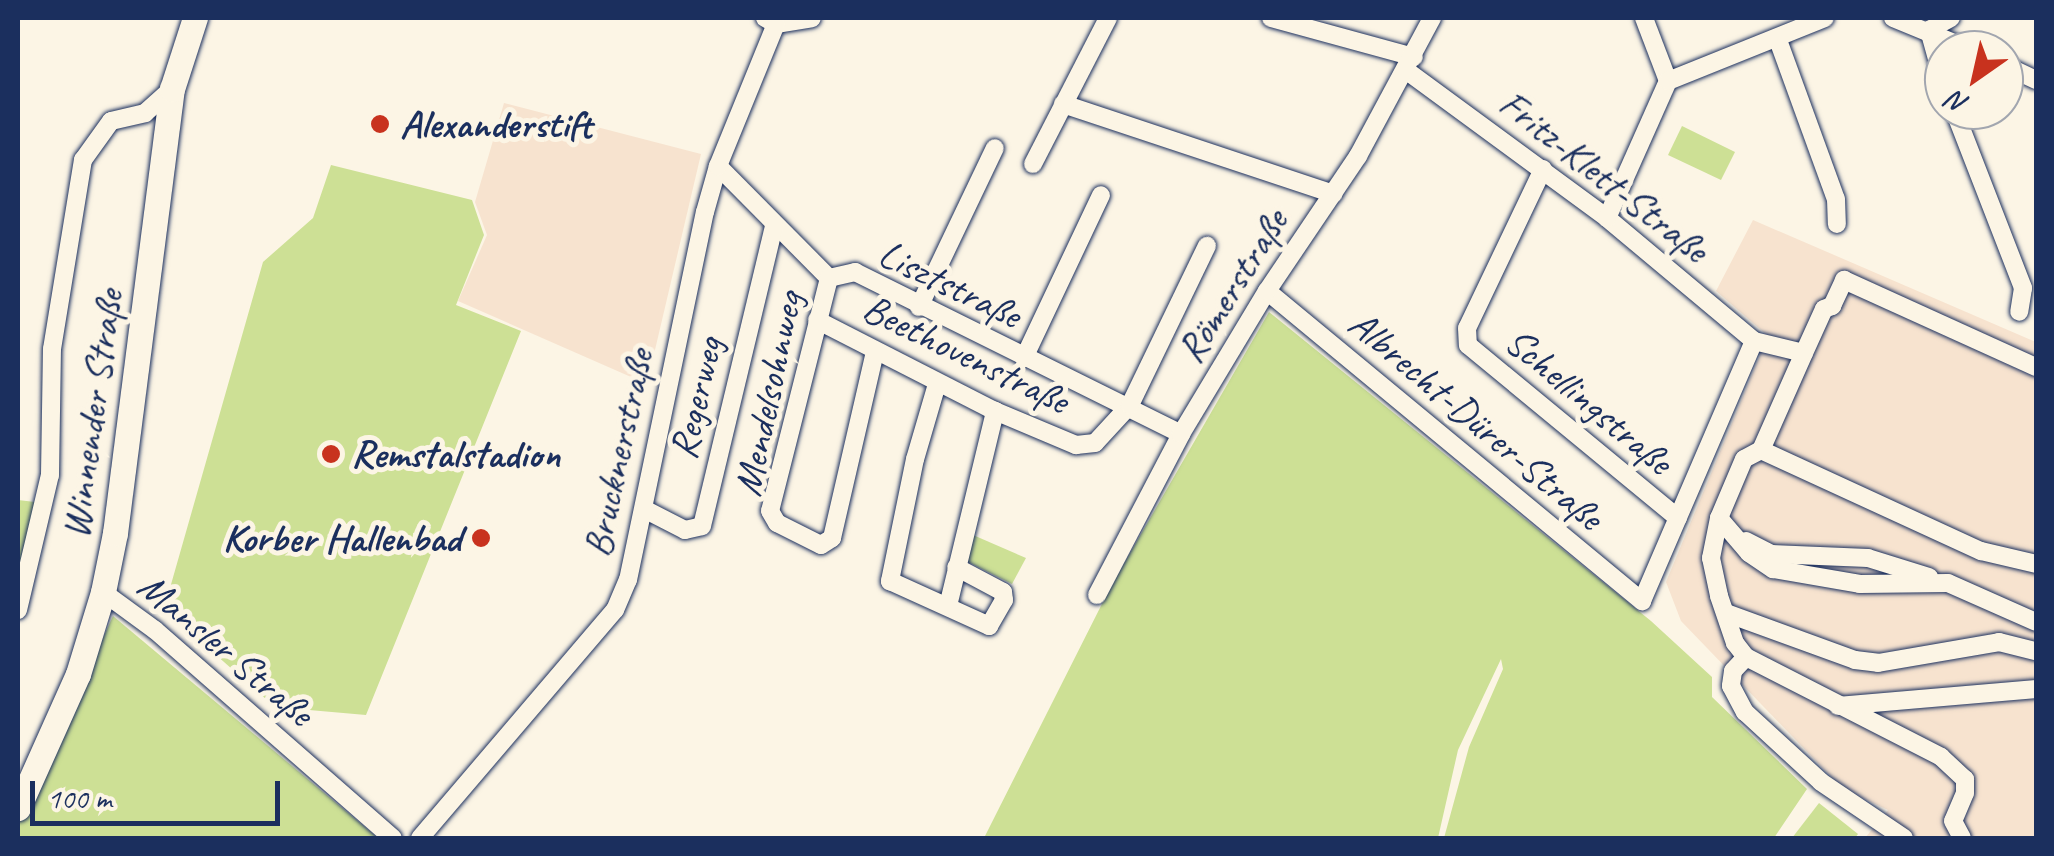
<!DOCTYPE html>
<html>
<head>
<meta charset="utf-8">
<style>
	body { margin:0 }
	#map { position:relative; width:2054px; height:856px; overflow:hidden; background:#fcf5e5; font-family:Caveat,sans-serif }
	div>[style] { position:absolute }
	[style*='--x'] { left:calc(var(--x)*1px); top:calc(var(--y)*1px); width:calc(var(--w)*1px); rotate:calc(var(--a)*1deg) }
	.built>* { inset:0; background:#f7e3cf }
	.green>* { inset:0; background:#cde095 }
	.roads { filter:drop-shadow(0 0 2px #1b2f5e) drop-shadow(0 0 2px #1b2f5e) }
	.street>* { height:18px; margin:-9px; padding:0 9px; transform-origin:9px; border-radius:9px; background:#fcf5e5 }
	.secondary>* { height:25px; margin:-12.5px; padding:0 12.5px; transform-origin:12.5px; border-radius:12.5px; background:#fcf5e5 }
	.dots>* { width:28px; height:28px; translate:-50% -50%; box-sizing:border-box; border:5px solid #fcf5e5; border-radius:50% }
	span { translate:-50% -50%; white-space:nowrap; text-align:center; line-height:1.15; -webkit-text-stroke:10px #fcf5e5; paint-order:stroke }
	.poi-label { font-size:40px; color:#1b2f5e; font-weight:700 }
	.left { translate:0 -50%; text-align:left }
	.right { translate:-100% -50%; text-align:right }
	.street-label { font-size:40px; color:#1b2f5e }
	.frame { position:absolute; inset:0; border:20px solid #1b2f5e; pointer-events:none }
	.north { position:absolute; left:1924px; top:30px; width:100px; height:100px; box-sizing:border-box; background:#fcf5e5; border:2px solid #a2a6af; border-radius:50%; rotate:214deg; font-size:28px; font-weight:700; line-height:40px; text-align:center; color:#1b2f5e }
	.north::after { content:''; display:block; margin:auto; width:35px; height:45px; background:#c8321e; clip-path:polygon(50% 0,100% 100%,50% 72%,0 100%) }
	.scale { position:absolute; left:30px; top:781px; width:250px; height:45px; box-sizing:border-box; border:5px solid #1b2f5e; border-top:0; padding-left:12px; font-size:30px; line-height:35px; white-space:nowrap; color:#1b2f5e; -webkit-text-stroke:8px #fcf5e5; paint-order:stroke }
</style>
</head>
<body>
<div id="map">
	<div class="built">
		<i style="clip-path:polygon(504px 103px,701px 154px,647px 384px,458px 301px,487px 235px,475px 202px)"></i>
		<i style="clip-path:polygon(1753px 220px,2036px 342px,2036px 838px,1865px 838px,1888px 810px,1843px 789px,1681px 621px,1666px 582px,1768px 336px,1716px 291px)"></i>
	</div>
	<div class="green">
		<i style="clip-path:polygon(1682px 126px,1735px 152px,1721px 180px,1668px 155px)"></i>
		<i style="clip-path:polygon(331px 165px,472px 200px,484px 235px,456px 305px,521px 331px,366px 715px,275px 707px,164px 609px,263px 262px,313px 218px)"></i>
		<i style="clip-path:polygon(1269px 312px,1651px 621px,1712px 677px,1712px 697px,1807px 789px,1774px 838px,1444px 838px,1469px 747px,1503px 669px,1501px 659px,1458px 750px,1438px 838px,984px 838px,1111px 586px)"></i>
		<i style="clip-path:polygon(18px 500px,35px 502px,18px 581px)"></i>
		<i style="clip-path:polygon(973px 535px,1026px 558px,1012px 584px,968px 562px)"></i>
		<i style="clip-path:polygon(113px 616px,378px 838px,18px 838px,18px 824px)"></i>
		<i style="clip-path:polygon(1819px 803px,1858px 834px,1855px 838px,1792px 838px)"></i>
	</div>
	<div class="roads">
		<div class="street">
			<i style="--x:765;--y:18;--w:13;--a:29"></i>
			<i style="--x:776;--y:24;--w:36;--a:-9"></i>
			<i style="--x:1271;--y:18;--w:148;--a:15.3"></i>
			<i style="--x:1644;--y:18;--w:67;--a:69.1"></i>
			<i style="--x:1893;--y:18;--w:84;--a:22.3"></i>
			<i style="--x:1778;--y:40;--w:169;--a:70"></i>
			<i style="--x:1836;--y:199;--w:25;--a:88"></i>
			<i style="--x:2004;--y:65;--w:35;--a:25"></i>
			<i style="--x:1407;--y:71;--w:248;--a:36.3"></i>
			<i style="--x:1607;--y:218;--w:192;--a:39.9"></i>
			<i style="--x:1754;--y:341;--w:51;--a:13.5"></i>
			<i style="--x:1804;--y:353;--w:106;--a:113.9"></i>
			<i style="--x:1761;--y:450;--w:19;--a:152"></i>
			<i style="--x:1744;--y:459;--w:64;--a:113"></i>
			<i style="--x:1719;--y:518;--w:41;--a:101.3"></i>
			<i style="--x:1711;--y:558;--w:39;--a:78"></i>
			<i style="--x:1719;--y:596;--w:50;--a:71.2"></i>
			<i style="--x:1735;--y:643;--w:18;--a:52"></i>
			<i style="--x:1746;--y:657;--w:219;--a:27.1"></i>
			<i style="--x:1941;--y:757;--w:33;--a:43"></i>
			<i style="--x:1965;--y:779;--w:14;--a:90"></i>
			<i style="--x:1965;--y:793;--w:30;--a:113"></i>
			<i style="--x:1953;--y:821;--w:19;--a:62"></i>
			<i style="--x:1944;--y:84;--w:56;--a:-105.5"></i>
			<i style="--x:1929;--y:30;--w:25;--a:-29"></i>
			<i style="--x:1063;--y:104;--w:285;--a:18.4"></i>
			<i style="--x:1954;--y:110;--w:191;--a:68.8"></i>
			<i style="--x:2023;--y:288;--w:24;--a:99"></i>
			<i style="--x:1033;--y:164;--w:164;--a:-62.8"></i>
			<i style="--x:718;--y:166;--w:158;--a:45.3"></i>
			<i style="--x:1543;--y:169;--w:176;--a:115.5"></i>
			<i style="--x:1467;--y:328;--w:17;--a:87"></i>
			<i style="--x:1468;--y:345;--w:272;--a:39.5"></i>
			<i style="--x:1607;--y:218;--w:150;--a:-66"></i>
			<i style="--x:1668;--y:81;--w:169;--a:-21.9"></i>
			<i style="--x:829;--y:278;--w:240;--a:104.2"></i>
			<i style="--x:770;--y:511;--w:14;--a:60"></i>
			<i style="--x:777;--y:523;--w:49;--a:26.6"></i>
			<i style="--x:821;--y:545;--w:13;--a:-32"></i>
			<i style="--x:832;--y:538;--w:191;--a:-77"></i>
			<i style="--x:829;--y:278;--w:27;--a:-13"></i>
			<i style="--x:855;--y:272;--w:364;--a:26.4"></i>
			<i style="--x:1267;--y:291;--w:487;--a:39.6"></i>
			<i style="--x:1642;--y:601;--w:283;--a:-66.7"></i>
			<i style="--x:919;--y:307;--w:176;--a:-64.5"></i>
			<i style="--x:817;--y:320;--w:200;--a:27.1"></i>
			<i style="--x:995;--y:411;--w:88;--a:22.8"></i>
			<i style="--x:1076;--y:445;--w:19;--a:-6"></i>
			<i style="--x:1095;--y:443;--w:52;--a:-47.4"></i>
			<i style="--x:1130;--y:405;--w:177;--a:-64.2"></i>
			<i style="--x:1804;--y:353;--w:48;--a:-65.6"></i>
			<i style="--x:1824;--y:309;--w:9;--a:-21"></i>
			<i style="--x:1832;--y:306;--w:29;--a:-65"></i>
			<i style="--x:1844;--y:280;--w:211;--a:24.4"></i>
			<i style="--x:1024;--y:358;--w:180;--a:-64.7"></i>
			<i style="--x:937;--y:384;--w:78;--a:106.3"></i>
			<i style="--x:915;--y:459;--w:125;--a:101.6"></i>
			<i style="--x:890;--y:581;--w:109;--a:24.4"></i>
			<i style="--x:989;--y:626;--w:30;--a:-60"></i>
			<i style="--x:1004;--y:600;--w:8;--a:-97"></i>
			<i style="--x:1003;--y:592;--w:53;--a:-152"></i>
			<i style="--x:1761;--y:450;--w:242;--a:24.7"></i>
			<i style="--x:1981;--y:551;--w:57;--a:13.3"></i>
			<i style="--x:644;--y:509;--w:46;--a:27.1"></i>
			<i style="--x:685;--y:530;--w:17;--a:-13"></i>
			<i style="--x:702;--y:526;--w:309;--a:-76.5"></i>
			<i style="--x:1719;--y:518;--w:46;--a:49.4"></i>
			<i style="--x:1749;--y:553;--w:29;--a:34"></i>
			<i style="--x:1773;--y:569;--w:88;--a:9.8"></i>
			<i style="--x:1860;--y:584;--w:88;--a:-0.7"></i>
			<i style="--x:1948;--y:583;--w:96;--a:23.9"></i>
			<i style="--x:1746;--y:541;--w:28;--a:27"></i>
			<i style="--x:1771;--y:554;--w:97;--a:2.4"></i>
			<i style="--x:1868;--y:558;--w:64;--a:17.3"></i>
			<i style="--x:103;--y:592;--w:64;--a:36.2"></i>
			<i style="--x:155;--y:630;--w:316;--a:41.2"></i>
			<i style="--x:1097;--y:595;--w:182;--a:-62.4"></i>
			<i style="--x:1181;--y:434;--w:167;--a:-59"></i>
			<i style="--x:1267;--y:291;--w:163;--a:-56"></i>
			<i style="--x:1358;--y:156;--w:157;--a:-61.8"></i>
			<i style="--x:948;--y:606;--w:201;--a:-76.4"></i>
			<i style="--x:18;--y:610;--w:139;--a:-76.7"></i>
			<i style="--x:50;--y:475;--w:126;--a:-89.1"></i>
			<i style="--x:52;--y:349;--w:192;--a:-80.7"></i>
			<i style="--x:83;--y:160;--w:48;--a:-54.3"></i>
			<i style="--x:111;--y:121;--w:35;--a:-13"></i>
			<i style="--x:145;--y:113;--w:36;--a:-42"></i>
			<i style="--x:1726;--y:613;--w:137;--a:20"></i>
			<i style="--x:1855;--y:660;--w:23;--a:7"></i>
			<i style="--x:1878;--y:663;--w:123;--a:-9.8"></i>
			<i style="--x:1999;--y:642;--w:38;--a:14"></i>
			<i style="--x:1746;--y:657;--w:19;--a:133"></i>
			<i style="--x:1733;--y:671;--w:15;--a:98"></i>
			<i style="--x:1731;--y:686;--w:30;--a:62"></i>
			<i style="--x:1745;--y:712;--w:103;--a:42.6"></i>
			<i style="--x:1821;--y:782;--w:100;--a:34"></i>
			<i style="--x:1838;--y:706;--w:199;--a:-4.9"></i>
			<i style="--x:420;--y:838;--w:300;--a:-49.5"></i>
			<i style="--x:615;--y:610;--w:33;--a:-67"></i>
			<i style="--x:628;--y:580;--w:376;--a:-78.2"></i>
			<i style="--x:705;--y:212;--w:48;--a:-74.2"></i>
			<i style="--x:718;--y:166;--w:153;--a:-67.8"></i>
		</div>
		<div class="secondary">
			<i style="--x:18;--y:808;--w:147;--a:-65.9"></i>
			<i style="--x:78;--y:674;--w:86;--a:-73"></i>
			<i style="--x:103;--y:592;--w:60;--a:-78.5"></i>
			<i style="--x:115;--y:533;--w:448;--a:-82.7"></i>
			<i style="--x:172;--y:89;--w:75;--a:-72.1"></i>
		</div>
	</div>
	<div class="dots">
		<i style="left:380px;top:124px;background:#c8321e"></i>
		<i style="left:331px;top:454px;background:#c8321e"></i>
		<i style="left:481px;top:538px;background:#c8321e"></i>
	</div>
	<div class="poi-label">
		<span class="left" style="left:400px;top:124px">Alexanderstift</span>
		<span class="left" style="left:351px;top:454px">Remstalstadion</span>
		<span class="right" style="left:461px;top:538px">Korber Hallenbad</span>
	</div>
	<div class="street-label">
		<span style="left:1604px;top:176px;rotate:38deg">Fritz-Klett-Straße</span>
		<span style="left:950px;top:284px;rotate:26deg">Lisztstraße</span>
		<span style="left:1232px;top:286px;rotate:-58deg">Römerstraße</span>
		<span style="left:966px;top:354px;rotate:26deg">Beethovenstraße</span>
		<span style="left:768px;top:394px;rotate:-78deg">Mendelsohnweg</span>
		<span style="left:696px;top:398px;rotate:-77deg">Regerweg</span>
		<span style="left:1589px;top:401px;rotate:40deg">Schellingstraße</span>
		<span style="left:92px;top:414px;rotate:-82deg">Winnender Straße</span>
		<span style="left:1476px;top:420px;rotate:40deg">Albrecht-Dürer-Straße</span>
		<span style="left:618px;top:453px;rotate:-78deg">Brucknerstraße</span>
		<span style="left:226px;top:649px;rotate:40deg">Mansler Straße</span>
	</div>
	<div class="frame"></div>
	<div class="north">N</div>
	<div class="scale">100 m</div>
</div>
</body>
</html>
